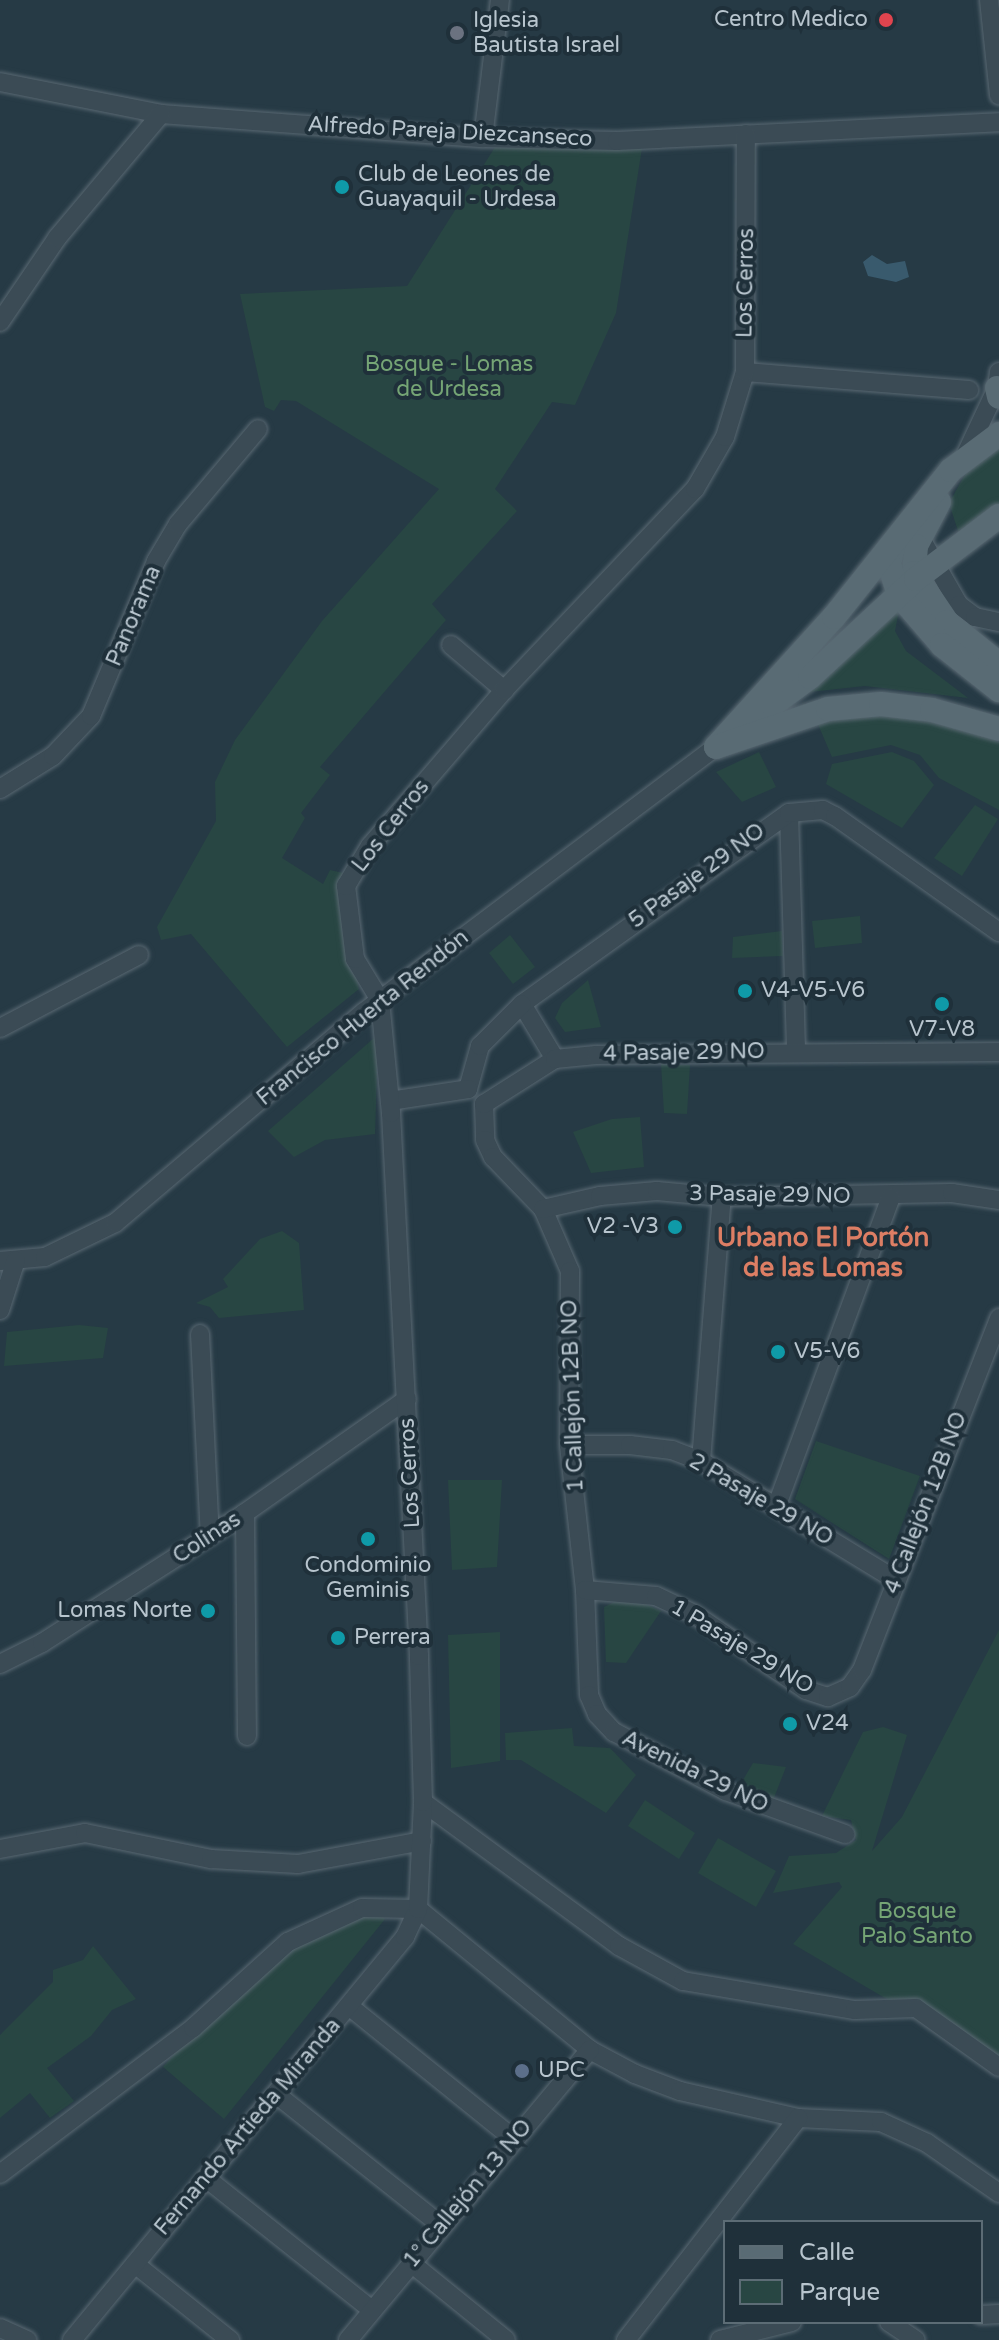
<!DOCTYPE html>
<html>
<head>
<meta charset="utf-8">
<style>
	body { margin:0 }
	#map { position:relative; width:999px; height:2340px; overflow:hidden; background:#263a45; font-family:"Varela Round",sans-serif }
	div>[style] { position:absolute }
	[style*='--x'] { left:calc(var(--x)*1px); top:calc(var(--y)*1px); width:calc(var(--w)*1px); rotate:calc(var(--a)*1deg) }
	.green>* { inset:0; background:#284643 }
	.water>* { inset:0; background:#395a6d }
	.roads { filter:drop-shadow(0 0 2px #596872) drop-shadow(0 0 2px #596872) }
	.minor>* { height:18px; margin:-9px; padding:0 9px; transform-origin:9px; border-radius:9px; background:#3b4b55 }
	.major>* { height:24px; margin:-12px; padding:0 12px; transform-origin:12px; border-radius:12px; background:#596b74 }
	.dots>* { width:22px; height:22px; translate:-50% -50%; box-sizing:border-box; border:4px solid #1f303a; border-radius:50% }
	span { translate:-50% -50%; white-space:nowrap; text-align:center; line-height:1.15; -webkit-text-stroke:8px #1f303a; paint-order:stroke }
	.poi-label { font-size:22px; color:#b8c5ce }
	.left { translate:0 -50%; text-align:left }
	.right { translate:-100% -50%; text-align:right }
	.street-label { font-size:22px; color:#b8c5ce }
	.park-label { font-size:22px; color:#75a575 }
	.quarter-label { font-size:26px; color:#dd7e64; font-weight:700 }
	.legend { position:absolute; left:723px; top:2220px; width:260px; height:104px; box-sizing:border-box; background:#1f303a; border:2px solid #5c6c75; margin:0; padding:10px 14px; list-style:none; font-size:24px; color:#b8c5ce }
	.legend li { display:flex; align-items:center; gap:16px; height:40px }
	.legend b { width:40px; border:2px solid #5c6c75 }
</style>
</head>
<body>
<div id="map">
	<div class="green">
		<i style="clip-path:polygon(497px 144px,642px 148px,616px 313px,575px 405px,552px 402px,495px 489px,517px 511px,432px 604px,446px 620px,320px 767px,330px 775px,301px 813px,305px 818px,282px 858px,323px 884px,330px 870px,343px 873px,338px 894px,359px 989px,287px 1047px,191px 934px,161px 940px,157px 927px,216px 821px,215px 782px,235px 740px,322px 621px,439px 489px,296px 401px,281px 400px,274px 411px,265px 407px,240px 294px,407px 286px)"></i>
		<i style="clip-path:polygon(999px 446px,999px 511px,976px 527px,958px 531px,949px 503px,966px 473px)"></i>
		<i style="clip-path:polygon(900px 605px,895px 631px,906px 651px,968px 698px,865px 686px,800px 693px)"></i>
		<i style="clip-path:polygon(876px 712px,939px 720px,999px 742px,999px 810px,939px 778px,920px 755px,891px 745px,832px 757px,817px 722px)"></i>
		<i style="clip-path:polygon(759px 752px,776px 787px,742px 802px,716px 772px)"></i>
		<i style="clip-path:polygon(892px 752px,914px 761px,934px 785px,902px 828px,826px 784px,832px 764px)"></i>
		<i style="clip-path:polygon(975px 805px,998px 819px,962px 876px,934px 858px)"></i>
		<i style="clip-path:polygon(860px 916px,862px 943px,815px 948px,812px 921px)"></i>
		<i style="clip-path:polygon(782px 931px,783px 956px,732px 958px,733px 937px)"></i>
		<i style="clip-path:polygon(510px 935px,535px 967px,513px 984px,489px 953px)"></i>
		<i style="clip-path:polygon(588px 980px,601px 1027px,565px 1032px,555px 1018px,562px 1003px)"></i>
		<i style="clip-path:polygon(374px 1038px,378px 1042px,375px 1134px,325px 1140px,294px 1157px,268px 1131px)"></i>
		<i style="clip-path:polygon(661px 1064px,690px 1065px,687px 1114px,664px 1113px)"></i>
		<i style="clip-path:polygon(640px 1117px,644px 1167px,591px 1173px,573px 1132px,612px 1119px)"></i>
		<i style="clip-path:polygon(282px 1231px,299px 1243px,304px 1310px,219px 1318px,210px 1307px,196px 1303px,228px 1287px,223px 1279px,260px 1239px)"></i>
		<i style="clip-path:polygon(79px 1325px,108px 1328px,103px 1358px,4px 1366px,7px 1332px)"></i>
		<i style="clip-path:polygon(816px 1441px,920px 1476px,889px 1559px,795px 1499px)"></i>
		<i style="clip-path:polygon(448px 1480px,502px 1480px,497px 1567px,452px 1570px)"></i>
		<i style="clip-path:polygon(618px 1600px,638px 1601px,661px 1611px,626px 1663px,606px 1662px,604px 1607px)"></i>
		<i style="clip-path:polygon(999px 1630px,999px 2065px,793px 1944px,842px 1887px,839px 1882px,773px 1893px,789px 1856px,836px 1853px,856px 1840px,851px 1820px,822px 1816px,863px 1732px,883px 1727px,907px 1735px,872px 1851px,902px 1817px)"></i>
		<i style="clip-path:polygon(500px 1632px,500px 1761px,451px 1768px,448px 1635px)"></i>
		<i style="clip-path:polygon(572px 1728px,574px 1746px,610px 1748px,636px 1775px,606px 1813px,521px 1760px,506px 1760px,505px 1733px)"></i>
		<i style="clip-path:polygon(753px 1763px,786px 1767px,772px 1803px,737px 1790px)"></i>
		<i style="clip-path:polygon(645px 1800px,695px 1833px,679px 1859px,628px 1826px)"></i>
		<i style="clip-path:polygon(718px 1838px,776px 1871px,756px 1907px,698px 1873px)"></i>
		<i style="clip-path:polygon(377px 1912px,385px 1919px,224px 2119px,163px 2067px,192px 2033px,290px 1946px,365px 1913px)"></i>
		<i style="clip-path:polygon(93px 1946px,136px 1999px,112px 2010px,91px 2036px,47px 2068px,74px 2101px,50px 2118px,30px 2093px,0 2118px,0 2035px,53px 1982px,53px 1970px,83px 1960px)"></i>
	</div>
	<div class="water">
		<i style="clip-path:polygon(872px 255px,887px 264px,905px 261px,909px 277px,896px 282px,868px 276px,863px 262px)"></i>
	</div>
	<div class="roads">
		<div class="minor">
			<i style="--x:989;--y:0;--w:96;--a:84"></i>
			<i style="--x:0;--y:82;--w:164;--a:11.2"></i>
			<i style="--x:161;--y:114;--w:323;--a:4.3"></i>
			<i style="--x:483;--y:138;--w:134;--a:1.3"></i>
			<i style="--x:617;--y:141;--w:382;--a:-2.8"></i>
			<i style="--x:483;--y:138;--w:139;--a:-83"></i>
			<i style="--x:0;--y:322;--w:102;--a:-55.8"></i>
			<i style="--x:57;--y:238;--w:162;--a:-50"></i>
			<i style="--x:745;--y:372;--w:225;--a:4.6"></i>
			<i style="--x:964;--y:458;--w:77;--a:-64.8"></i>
			<i style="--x:997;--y:388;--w:16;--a:-83"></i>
			<i style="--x:920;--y:537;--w:78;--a:60.2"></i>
			<i style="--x:959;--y:605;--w:20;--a:37"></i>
			<i style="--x:975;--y:617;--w:25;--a:12"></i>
			<i style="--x:451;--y:645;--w:70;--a:40.3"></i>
			<i style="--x:0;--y:789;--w:62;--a:-31.9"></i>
			<i style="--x:53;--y:756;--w:55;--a:-46.5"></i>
			<i style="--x:91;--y:716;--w:168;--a:-67.2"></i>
			<i style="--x:156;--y:561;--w:43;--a:-59.3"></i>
			<i style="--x:178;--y:524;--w:124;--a:-49.9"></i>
			<i style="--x:789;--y:813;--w:238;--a:88.3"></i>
			<i style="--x:0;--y:1028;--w:157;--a:-27.7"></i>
			<i style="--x:555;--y:1059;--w:64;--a:-121"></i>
			<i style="--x:522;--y:1004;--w:328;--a:-35.6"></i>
			<i style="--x:789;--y:813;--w:34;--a:-5"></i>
			<i style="--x:823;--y:810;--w:13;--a:27"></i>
			<i style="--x:835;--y:816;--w:201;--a:35.3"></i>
			<i style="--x:468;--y:1089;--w:45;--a:-74.4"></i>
			<i style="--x:480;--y:1046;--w:59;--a:-45"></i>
			<i style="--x:390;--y:1101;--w:79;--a:-8.7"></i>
			<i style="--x:484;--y:1104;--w:36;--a:88"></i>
			<i style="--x:485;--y:1140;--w:19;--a:65"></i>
			<i style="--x:493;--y:1157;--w:72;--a:46.1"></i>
			<i style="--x:543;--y:1209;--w:68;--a:66.5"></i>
			<i style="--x:570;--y:1271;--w:174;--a:90.3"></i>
			<i style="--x:569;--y:1445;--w:146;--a:83.7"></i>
			<i style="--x:585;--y:1590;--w:105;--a:87.8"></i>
			<i style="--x:589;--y:1695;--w:21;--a:67"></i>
			<i style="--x:597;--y:1714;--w:25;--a:47"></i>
			<i style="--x:614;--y:1732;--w:127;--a:27.8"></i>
			<i style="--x:726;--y:1791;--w:127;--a:19.9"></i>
			<i style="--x:484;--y:1104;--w:84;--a:-32.4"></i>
			<i style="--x:555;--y:1059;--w:41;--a:-5.6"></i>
			<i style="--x:596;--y:1055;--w:403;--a:-0.4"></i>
			<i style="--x:543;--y:1209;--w:58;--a:-12.8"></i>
			<i style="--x:600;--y:1196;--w:57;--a:-5"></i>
			<i style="--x:657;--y:1191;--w:65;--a:5.3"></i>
			<i style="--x:722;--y:1197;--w:230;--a:-1"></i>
			<i style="--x:952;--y:1193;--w:48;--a:8.5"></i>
			<i style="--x:0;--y:1261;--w:45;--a:-5.1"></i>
			<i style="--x:45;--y:1257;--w:78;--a:-25.9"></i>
			<i style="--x:115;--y:1223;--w:326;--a:-40.3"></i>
			<i style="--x:364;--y:1012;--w:441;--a:-37"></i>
			<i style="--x:0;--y:1310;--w:52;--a:-72.3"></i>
			<i style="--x:200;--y:1334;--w:202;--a:87.2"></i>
			<i style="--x:569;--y:1445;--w:61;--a:0"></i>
			<i style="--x:630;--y:1445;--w:42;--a:6.8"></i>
			<i style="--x:672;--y:1450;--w:31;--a:21"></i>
			<i style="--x:701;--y:1461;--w:228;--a:31.4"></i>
			<i style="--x:701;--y:1461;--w:265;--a:-85.5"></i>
			<i style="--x:777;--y:1505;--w:328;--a:-69.7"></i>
			<i style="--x:245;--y:1513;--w:223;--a:89.5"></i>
			<i style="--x:585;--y:1590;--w:71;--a:4.8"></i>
			<i style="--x:656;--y:1596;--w:42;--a:25.3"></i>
			<i style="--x:694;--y:1614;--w:135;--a:34.2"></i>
			<i style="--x:806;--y:1690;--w:23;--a:18"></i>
			<i style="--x:828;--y:1697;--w:24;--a:-24"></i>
			<i style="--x:850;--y:1687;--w:21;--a:-55"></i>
			<i style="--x:862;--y:1670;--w:378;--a:-68.7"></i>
			<i style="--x:0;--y:1664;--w:47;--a:-26.6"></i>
			<i style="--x:42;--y:1643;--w:241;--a:-32.6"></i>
			<i style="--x:245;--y:1513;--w:198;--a:-35.1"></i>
			<i style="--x:423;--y:1802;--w:243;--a:36.3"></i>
			<i style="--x:619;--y:1946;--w:73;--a:28.7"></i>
			<i style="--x:683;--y:1981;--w:174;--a:9.6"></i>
			<i style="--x:855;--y:2010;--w:61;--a:-1.9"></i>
			<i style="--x:916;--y:2008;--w:102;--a:35.4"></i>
			<i style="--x:0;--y:1849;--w:86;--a:-10.7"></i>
			<i style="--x:85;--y:1833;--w:129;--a:11.7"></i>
			<i style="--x:211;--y:1859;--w:87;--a:3.3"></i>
			<i style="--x:298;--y:1864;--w:126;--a:-10.5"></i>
			<i style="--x:349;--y:2006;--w:212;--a:38.9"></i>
			<i style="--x:276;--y:2094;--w:212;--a:38.5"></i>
			<i style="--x:0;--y:2174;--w:242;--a:-37.1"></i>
			<i style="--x:193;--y:2028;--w:128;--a:-42.2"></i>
			<i style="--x:288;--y:1942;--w:81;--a:-24.7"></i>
			<i style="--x:362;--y:1908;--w:56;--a:1"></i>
			<i style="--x:418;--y:1909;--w:222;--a:39.3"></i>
			<i style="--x:590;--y:2050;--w:51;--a:28.1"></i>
			<i style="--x:635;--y:2074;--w:48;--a:20.7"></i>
			<i style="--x:680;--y:2091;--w:121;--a:12.9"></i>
			<i style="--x:798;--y:2118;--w:83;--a:2.8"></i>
			<i style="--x:881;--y:2122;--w:51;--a:24.5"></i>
			<i style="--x:927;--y:2143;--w:88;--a:34.8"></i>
			<i style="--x:206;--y:2178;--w:212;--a:38.5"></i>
			<i style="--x:411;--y:2263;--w:122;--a:39"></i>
			<i style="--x:135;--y:2264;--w:122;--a:38.7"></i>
			<i style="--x:981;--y:2315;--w:18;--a:-3"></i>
			<i style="--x:889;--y:2322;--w:32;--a:34"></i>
			<i style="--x:0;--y:2328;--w:30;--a:24"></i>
			<i style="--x:72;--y:2340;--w:523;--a:-50.43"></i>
			<i style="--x:405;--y:1937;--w:31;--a:-65"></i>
			<i style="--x:418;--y:1909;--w:107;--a:-87.3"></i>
			<i style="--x:423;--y:1802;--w:146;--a:-91.6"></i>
			<i style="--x:419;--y:1656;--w:544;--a:-92.95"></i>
			<i style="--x:391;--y:1113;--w:114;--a:-95.6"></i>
			<i style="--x:380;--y:1000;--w:48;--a:-121.4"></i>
			<i style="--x:355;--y:959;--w:74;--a:-97"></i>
			<i style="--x:346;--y:886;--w:47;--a:-59"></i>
			<i style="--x:370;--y:846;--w:206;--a:-49.3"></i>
			<i style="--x:504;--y:690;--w:277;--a:-46.5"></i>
			<i style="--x:695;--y:489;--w:60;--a:-60"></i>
			<i style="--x:725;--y:437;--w:68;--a:-72.9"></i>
			<i style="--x:745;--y:372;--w:238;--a:-89.8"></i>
			<i style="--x:348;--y:2340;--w:378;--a:-50.2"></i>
			<i style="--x:626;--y:2340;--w:281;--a:-52.2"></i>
			<i style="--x:720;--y:2340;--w:74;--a:-14"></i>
		</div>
		<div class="major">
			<i style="--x:997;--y:388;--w:9;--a:77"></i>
			<i style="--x:939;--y:502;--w:50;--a:117.6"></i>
			<i style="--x:916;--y:546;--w:27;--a:94"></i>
			<i style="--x:914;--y:573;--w:59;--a:56"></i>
			<i style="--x:947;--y:622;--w:67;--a:38.9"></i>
			<i style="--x:894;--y:543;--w:22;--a:103"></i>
			<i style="--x:889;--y:564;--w:33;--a:72"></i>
			<i style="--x:899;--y:595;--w:66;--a:49.3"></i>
			<i style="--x:942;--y:645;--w:73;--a:38.3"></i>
			<i style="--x:760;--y:714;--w:62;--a:-36.5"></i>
			<i style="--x:810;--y:677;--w:144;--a:-42.8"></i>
			<i style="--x:916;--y:579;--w:104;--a:-37.2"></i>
			<i style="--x:716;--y:747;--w:176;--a:-47.8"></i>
			<i style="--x:834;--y:617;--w:188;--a:-51.5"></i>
			<i style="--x:951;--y:470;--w:60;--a:-36.9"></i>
			<i style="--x:716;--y:747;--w:118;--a:-18.7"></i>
			<i style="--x:828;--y:709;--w:53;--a:-5.4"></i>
			<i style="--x:881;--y:704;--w:51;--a:6.7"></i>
			<i style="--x:932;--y:710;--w:70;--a:15.8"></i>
		</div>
	</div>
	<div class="dots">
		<i style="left:886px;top:20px;background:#e0444e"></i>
		<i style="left:457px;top:33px;background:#6b7280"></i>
		<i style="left:342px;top:187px;background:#0f9aa8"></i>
		<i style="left:745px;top:991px;background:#0f9aa8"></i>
		<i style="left:942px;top:1004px;background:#0f9aa8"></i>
		<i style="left:675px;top:1227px;background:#0f9aa8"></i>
		<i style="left:778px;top:1352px;background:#0f9aa8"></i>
		<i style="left:368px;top:1539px;background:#0f9aa8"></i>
		<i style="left:208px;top:1611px;background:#0f9aa8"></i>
		<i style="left:338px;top:1638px;background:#0f9aa8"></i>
		<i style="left:790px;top:1724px;background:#0f9aa8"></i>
		<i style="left:522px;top:2071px;background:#5c6f8a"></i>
	</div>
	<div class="poi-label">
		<span class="left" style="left:473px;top:33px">Iglesia<br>Bautista Israel</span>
		<span class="right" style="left:868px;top:20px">Centro Medico</span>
		<span class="left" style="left:358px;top:187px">Club de Leones de<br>Guayaquil - Urdesa</span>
		<span class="left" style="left:761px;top:991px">V4-V5-V6</span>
		<span style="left:942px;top:1030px">V7-V8</span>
		<span class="right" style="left:659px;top:1227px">V2 -V3</span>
		<span class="left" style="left:794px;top:1352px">V5-V6</span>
		<span style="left:368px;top:1578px">Condominio<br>Geminis</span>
		<span class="right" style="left:192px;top:1611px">Lomas Norte</span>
		<span class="left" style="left:354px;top:1638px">Perrera</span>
		<span class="left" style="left:806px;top:1724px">V24</span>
		<span class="left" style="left:538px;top:2071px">UPC</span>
	</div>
	<div class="street-label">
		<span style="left:450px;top:132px;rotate:3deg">Alfredo Pareja Diezcanseco</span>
		<span style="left:746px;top:283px;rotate:-89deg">Los Cerros</span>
		<span style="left:134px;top:616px;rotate:-67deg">Panorama</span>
		<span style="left:391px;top:826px;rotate:-52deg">Los Cerros</span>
		<span style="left:697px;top:876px;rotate:-36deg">5 Pasaje 29 NO</span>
		<span style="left:363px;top:1018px;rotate:-39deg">Francisco Huerta Rendón</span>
		<span style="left:684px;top:1053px;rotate:-1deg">4 Pasaje 29 NO</span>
		<span style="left:770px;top:1195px;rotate:1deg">3 Pasaje 29 NO</span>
		<span style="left:573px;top:1396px;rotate:-92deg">1 Callejón 12B NO</span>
		<span style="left:410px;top:1473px;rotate:-93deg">Los Cerros</span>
		<span style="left:761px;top:1500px;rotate:30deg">2 Pasaje 29 NO</span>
		<span style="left:926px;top:1503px;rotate:-69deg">4 Callejón 12B NO</span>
		<span style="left:207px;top:1538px;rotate:-33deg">Colinas</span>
		<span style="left:742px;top:1647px;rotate:31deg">1 Pasaje 29 NO</span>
		<span style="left:695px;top:1772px;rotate:26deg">Avenida 29 NO</span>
		<span style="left:248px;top:2127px;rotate:-50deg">Fernando Artieda Miranda</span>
		<span style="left:468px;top:2194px;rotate:-50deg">1° Callejón 13 NO</span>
	</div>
	<div class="park-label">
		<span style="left:449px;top:377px">Bosque - Lomas<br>de Urdesa</span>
		<span style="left:917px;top:1924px">Bosque<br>Palo Santo</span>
	</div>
	<div class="quarter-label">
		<span style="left:823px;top:1253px">Urbano El Portón<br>de las Lomas</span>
	</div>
	<ul class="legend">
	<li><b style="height:10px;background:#596b74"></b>Calle</li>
	<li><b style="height:22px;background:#284643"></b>Parque</li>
	</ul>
</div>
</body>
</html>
